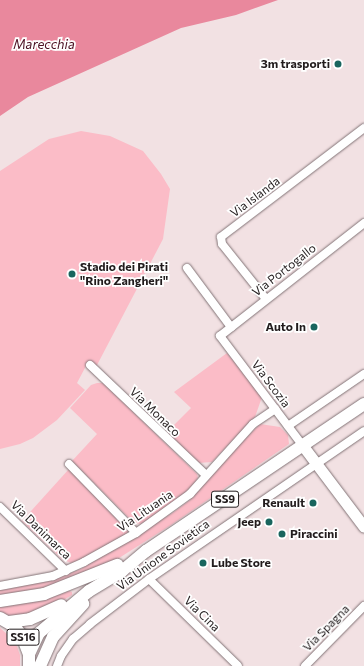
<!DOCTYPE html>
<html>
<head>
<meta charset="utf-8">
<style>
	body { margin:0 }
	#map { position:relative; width:364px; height:666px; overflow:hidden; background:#f2e1e3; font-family:Commissioner,sans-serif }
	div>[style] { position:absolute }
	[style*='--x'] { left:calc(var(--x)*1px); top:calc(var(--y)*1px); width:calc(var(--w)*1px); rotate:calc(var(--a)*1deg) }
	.green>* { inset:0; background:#fbbcc7 }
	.water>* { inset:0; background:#e9889d }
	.roads { filter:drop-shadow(0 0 1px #827376) drop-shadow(0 0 1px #827376) }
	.street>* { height:8px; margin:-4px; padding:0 4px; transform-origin:4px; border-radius:4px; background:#fff }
	.secondary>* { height:11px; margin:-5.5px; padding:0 5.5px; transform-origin:5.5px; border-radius:5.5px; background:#fff }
	.primary>* { height:12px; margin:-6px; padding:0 6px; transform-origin:6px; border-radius:6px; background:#fff }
	.dots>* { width:11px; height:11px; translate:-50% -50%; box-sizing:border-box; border:2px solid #fff; border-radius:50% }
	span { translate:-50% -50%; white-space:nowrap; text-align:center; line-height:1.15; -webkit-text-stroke:3.5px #fff; paint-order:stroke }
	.shield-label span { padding:1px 3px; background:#fff; border:1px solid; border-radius:3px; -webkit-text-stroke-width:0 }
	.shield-label { font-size:11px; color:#221c1d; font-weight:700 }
	.poi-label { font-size:12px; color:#221c1d; font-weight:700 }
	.right { translate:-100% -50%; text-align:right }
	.left { translate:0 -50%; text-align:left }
	.street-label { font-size:12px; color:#221c1d }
	.water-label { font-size:13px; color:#4b1022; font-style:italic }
</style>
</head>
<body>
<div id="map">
	<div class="green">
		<i style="clip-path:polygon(81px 131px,110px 136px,143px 151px,161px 174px,170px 189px,163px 239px,96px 367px,92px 364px,86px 366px,77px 383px,85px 390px,57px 420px,33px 438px,20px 444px,0 449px,0 171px,49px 139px)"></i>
		<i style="clip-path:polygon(227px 353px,262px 397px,255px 417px,212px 462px,198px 463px,167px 432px,191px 408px,174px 392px)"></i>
		<i style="clip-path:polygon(97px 383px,103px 383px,197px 474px,198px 478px,189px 490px,143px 524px,134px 523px,72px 461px,97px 434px,70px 408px,91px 385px)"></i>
		<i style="clip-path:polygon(260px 424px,280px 427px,288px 435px,289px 444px,171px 525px,97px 572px,69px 584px,0 599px,0 589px,55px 579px,81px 569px,174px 512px,190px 500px,210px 474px)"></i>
		<i style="clip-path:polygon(69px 469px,128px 531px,127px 534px,76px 562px,71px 563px,62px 559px,22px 521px)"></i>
		<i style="clip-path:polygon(69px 591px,72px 592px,72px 595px,50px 608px,22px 618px,0 614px,0 606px,40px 601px)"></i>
		<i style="clip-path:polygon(0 628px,15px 641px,20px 655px,20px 666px,0 666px)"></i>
	</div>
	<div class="water">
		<i style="clip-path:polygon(0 0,278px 0,236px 15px,181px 28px,28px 97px,0 116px)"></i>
	</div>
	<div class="roads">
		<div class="street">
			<i style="--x:187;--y:268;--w:74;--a:53.3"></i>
			<i style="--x:266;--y:299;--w:70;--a:-128.7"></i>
			<i style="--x:222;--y:244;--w:7;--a:-98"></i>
			<i style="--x:221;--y:237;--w:180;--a:-37.3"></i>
			<i style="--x:90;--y:365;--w:158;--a:43.5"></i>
			<i style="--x:288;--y:426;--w:92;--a:-34.4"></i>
			<i style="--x:303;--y:446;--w:138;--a:-127"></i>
			<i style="--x:220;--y:336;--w:183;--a:-38.1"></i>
			<i style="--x:69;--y:464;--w:96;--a:45.8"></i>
			<i style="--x:0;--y:507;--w:92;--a:44.1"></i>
			<i style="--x:149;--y:579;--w:124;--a:44.3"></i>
			<i style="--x:0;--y:586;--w:54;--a:-10.7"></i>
			<i style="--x:53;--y:576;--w:34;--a:-24"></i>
			<i style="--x:84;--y:562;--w:60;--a:-29.1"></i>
			<i style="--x:136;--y:533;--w:67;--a:-35.8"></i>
			<i style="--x:190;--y:494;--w:94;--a:-48"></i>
			<i style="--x:253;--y:424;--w:27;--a:-34"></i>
			<i style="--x:57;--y:666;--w:11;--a:-68"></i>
			<i style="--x:61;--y:656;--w:21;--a:-55"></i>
			<i style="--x:73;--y:639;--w:23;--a:-41"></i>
			<i style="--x:90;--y:624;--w:74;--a:-37.3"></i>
			<i style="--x:149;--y:579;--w:261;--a:-34.5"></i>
			<i style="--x:305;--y:666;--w:84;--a:-45.5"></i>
		</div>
		<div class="secondary">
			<i style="--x:303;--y:446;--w:101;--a:53"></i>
		</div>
		<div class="primary">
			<i style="--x:0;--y:601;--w:45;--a:-9"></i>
			<i style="--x:44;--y:594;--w:79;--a:-21.7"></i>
			<i style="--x:0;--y:618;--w:16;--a:30"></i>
			<i style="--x:14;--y:626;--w:13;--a:51"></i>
			<i style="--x:22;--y:636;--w:19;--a:69"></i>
			<i style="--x:29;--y:654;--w:12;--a:90"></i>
			<i style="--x:9;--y:622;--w:21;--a:-8"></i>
			<i style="--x:30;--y:619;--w:34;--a:-24"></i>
			<i style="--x:29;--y:654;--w:23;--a:-65"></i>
			<i style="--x:39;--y:633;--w:65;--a:-40"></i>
			<i style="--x:89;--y:591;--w:39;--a:-31"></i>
			<i style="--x:122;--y:571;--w:31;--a:-40"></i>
			<i style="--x:146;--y:551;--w:263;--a:-34"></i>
			<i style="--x:40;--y:666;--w:32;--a:-66"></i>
			<i style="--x:53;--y:637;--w:45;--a:-47.7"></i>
		</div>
	</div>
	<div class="dots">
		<i style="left:338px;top:64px;background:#19655e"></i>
		<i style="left:72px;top:274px;background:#19655e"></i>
		<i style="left:314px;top:327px;background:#19655e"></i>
		<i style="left:313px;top:503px;background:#19655e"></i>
		<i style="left:269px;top:522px;background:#19655e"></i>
		<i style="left:282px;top:534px;background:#19655e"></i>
		<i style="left:203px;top:563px;background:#19655e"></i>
	</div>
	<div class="shield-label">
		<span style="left:225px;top:499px">SS9</span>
		<span style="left:23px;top:637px">SS16</span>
	</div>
	<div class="poi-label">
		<span class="right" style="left:330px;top:64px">3m trasporti</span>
		<span class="left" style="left:80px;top:274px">Stadio dei Pirati<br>"Rino Zangheri"</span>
		<span class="right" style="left:306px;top:327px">Auto In</span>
		<span class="right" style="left:305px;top:503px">Renault</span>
		<span class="right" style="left:261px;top:522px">Jeep</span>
		<span class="left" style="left:290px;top:534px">Piraccini</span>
		<span class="left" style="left:211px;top:563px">Lube Store</span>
	</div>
	<div class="street-label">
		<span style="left:255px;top:197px;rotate:-37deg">Via Islanda</span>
		<span style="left:284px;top:270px;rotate:-38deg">Via Portogallo</span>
		<span style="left:271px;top:384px;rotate:53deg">Via Scozia</span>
		<span style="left:155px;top:412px;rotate:44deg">Via Monaco</span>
		<span style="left:145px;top:511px;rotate:-34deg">Via Lituania</span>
		<span style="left:41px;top:530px;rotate:44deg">Via Danimarca</span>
		<span style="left:163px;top:555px;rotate:-36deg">Via Unione Sovietica</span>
		<span style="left:202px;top:614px;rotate:44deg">Via Cina</span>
		<span style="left:326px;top:628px;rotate:-45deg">Via Spagna</span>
	</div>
	<div class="water-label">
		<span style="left:44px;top:44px">Marecchia</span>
	</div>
</div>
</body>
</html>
